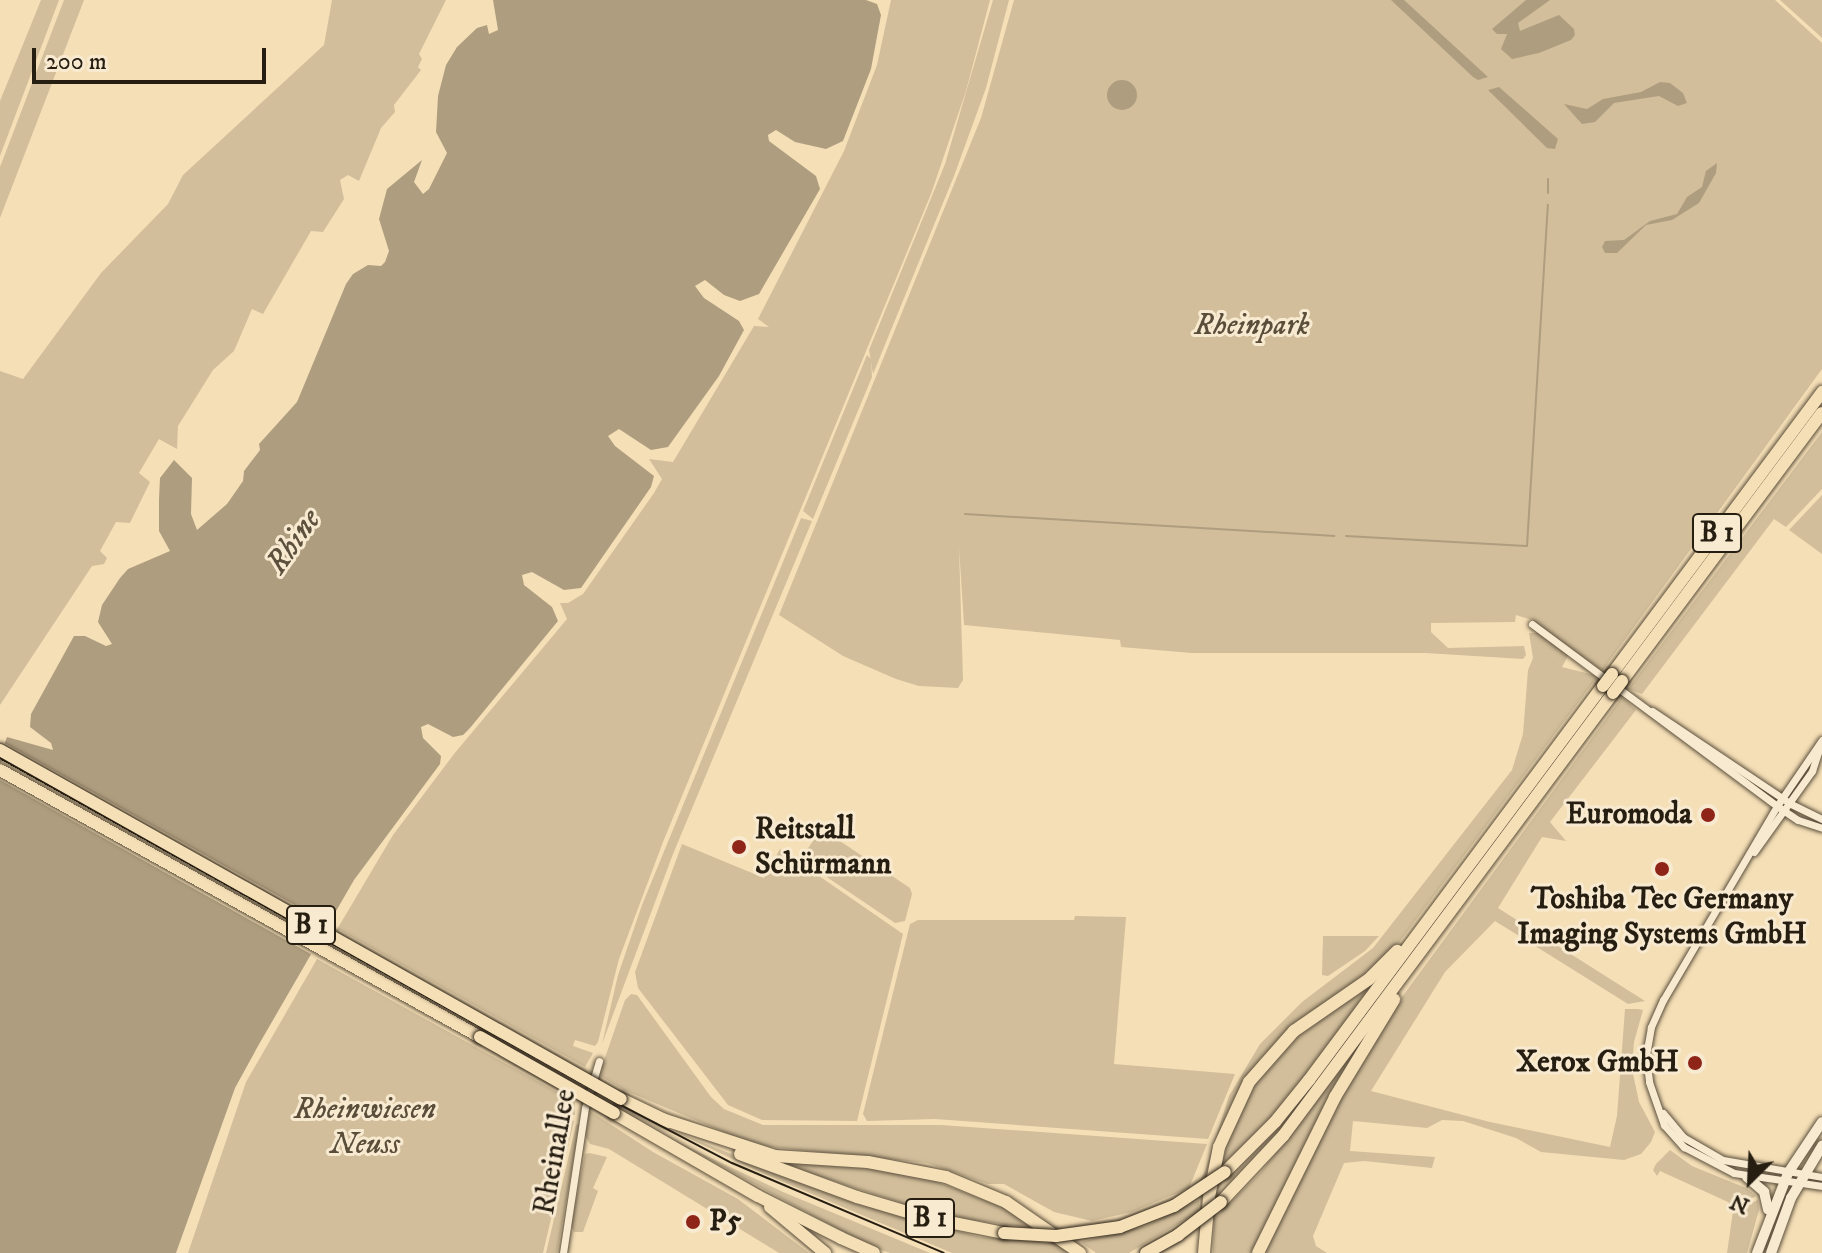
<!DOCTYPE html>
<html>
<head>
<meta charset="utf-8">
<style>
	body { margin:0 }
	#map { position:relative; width:1822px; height:1253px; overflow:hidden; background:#f5dfb7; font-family:"IM FELL DW Pica",serif }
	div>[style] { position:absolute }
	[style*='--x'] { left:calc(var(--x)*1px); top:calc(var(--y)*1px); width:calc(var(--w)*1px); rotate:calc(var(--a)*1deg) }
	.green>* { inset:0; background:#d2be9b }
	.water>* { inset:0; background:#af9d7f }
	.round { border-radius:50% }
	.pier>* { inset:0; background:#f5dfb7 }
	.stream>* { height:2px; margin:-1px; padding:0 1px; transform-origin:1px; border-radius:1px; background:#af9d7f }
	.roads { filter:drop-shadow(0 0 2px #5a4e3b) drop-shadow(0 0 2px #5a4e3b) }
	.minor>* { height:7px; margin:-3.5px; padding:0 3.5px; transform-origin:3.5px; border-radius:3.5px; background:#f8ead0 }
	.secondary>* { height:10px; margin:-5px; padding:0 5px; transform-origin:5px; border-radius:5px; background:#f8ead0 }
	.trunk>* { height:12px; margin:-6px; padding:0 6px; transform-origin:6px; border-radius:6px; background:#f5dfb7 }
	.motorway>* { height:12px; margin:-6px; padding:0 6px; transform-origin:6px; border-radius:6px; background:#f5dfb7 }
	.tram>* { height:2px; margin:-1px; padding:0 1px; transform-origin:1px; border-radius:1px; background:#271e12 }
	.bridges { filter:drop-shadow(0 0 2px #271e12) drop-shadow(0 0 2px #271e12) }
	.trunk-bridge>* { height:12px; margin:-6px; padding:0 6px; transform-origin:6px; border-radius:6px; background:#f5dfb7 }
	.motorway-bridge>* { height:12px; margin:-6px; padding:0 6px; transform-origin:6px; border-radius:6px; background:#f5dfb7 }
	.dots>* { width:22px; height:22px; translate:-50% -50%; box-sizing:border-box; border:4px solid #f8ead0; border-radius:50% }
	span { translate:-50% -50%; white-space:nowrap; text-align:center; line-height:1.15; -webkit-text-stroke:6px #f8ead0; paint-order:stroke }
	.shield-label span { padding:2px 6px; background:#f8ead0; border:2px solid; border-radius:6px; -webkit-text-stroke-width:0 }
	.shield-label { font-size:28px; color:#271e12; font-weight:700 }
	.park-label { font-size:30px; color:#5a4e3b; font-style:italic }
	.poi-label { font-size:30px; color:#271e12; font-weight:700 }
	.right { translate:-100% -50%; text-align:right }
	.left { translate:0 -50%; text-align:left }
	.street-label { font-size:30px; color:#271e12 }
	.water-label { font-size:32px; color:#5d513e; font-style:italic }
	.north { position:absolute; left:1710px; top:1141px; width:80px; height:80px; -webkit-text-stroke:6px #f8ead0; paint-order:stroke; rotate:204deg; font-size:22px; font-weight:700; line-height:32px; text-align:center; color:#271e12 }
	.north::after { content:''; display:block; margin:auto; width:28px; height:36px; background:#271e12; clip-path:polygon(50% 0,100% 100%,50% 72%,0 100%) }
	.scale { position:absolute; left:32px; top:48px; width:234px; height:36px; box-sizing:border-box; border:4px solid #271e12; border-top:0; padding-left:10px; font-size:24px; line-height:28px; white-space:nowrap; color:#271e12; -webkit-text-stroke:6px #f8ead0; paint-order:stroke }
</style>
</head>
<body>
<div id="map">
	<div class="green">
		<i style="clip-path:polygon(41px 0,59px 0,0 156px,0 101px)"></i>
		<i style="clip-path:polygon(64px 0,84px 0,0 218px,0 167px)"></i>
		<i style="clip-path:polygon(332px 0,446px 0,419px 54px,422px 59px,418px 67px,421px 70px,394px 105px,395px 112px,381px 128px,359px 181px,348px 175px,340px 180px,344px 199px,323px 232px,311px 231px,263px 314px,252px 309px,234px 351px,213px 370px,178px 426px,177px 449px,159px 439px,139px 473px,150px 482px,130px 523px,116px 522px,100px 551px,107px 558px,104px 564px,92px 566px,0 705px,0 371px,23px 379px,101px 273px,168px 204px,183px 175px,324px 45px)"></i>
		<i style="clip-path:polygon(891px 0,990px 0,966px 91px,931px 194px,663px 842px,619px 959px,598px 1042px,595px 1046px,575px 1040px,573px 1046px,593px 1053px,585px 1067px,340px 930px,336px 931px,393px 835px,454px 754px,567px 619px,560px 603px,568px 603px,583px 594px,654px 493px,662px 479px,649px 459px,673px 462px,754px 326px,769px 327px,758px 319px,844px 151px,877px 65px)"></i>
		<i style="clip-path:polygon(993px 0,1009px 0,986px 88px,954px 176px,873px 374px,869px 350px,945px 164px)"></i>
		<i style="clip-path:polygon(1014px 0,1775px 0,1822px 43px,1822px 369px,1602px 671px,1532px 620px,1516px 615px,1515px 622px,1431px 623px,1431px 632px,1448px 648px,1524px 646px,1526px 655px,1523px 659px,1425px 653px,1192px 653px,1121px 647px,1120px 640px,964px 625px,959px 547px,963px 680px,958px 688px,919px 686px,896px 679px,843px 656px,779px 615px,981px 118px)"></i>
		<i style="clip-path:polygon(1780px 0,1822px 0,1822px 38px,1821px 37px)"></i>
		<i style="clip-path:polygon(867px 355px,871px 359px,872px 377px,813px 519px,803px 511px)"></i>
		<i style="clip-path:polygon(1822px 432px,1822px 489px,1786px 527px,1774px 519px,1642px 694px,1628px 689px)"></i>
		<i style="clip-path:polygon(1822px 495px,1822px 554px,1789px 530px)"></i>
		<i style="clip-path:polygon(801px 518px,812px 521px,673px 854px,602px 1044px,618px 975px,642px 905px)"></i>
		<i style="clip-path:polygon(1529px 633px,1538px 633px,1569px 654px,1562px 667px,1598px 676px,1392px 952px,1374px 970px,1293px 1026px,1261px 1058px,1232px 1103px,1204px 1179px,1197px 1185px,1205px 1171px,1229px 1096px,1260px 1044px,1302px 1002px,1373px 948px,1512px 770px,1523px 734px,1528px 670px,1533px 658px)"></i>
		<i style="clip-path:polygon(1622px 697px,1636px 710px,1550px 822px,1566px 841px,1542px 837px,1498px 908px,1645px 1001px,1628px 1004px,1495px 921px,1445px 972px,1371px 1091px,1490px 1122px,1610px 1147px,1617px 1116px,1625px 1009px,1638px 1009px,1643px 1010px,1634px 1042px,1632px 1069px,1639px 1102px,1655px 1132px,1651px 1142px,1641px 1154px,1624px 1160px,1541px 1152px,1516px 1138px,1463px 1121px,1442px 1120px,1427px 1128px,1353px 1121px,1350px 1151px,1435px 1157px,1432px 1168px,1364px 1161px,1344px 1163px,1313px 1236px,1316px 1246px,1327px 1253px,1264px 1253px,1333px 1110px,1380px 1027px)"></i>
		<i style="clip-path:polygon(825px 831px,910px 888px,912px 894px,905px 921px,895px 923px,806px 863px,804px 854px,818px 834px)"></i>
		<i style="clip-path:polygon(682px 844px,764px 878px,780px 849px,903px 934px,857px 1121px,762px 1120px,728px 1105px,638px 988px,635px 972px)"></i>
		<i style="clip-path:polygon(1075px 916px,1126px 917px,1114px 1064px,1235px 1074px,1208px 1139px,935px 1119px,867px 1121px,863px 1114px,910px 924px,918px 920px,1074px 920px)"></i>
		<i style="clip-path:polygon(1323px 936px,1379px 936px,1365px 951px,1328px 976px,1322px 975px)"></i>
		<i style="clip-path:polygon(317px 959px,575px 1102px,575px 1115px,558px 1114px,574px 1121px,543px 1253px,188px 1253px,246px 1082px)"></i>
		<i style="clip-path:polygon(1378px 979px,1273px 1117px,1221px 1166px,1235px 1119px,1260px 1075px,1303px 1029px)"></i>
		<i style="clip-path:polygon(631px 994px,637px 995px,711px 1097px,724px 1109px,763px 1125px,941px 1125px,1207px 1144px,1189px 1188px,1132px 1212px,1092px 1221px,1054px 1212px,1004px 1184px,988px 1184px,927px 1163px,770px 1147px,731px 1135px,624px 1090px,599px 1075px,625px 1000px)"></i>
		<i style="clip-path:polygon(1359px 1045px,1253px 1253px,1213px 1253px,1214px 1219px,1261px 1172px)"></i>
		<i style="clip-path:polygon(587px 1109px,653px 1152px,738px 1199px,809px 1253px,779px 1253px,609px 1149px,590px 1144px,584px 1134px)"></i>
		<i style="clip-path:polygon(580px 1123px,557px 1253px,546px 1253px,576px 1125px)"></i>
		<i style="clip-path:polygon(671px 1130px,855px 1203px,980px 1237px,1061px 1244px,1072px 1253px,952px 1253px,762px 1173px)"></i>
		<i style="clip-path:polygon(667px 1137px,783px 1192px,930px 1253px,890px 1253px,870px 1246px)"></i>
		<i style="clip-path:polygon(1670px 1150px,1692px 1166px,1746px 1188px,1756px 1196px,1733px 1209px,1728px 1202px,1660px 1171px,1657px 1176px,1653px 1170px,1656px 1164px)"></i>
		<i style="clip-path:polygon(589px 1153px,607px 1157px,593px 1188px,598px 1191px,583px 1232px,574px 1232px,571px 1225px,585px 1154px)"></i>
		<i style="clip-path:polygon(772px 1161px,896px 1171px,927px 1178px,1002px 1207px,1040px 1229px,942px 1216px)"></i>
		<i style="clip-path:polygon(1199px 1200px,1198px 1212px,1129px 1253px,1096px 1253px,1081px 1242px,1146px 1226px)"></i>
		<i style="clip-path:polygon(1758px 1200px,1759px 1210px,1747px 1253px,1727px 1253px,1733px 1211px)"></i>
	</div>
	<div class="water">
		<i style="clip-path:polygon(493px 0,866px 0,877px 4px,881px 15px,871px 69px,843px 141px,826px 149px,795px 142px,776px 130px,768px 135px,769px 141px,816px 176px,820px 189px,759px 294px,740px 301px,724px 295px,705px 280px,695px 286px,704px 298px,739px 321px,744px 330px,719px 376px,668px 447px,651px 450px,619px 429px,608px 436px,615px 446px,654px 476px,651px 487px,581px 588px,564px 590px,532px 572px,522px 575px,524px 585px,552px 607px,558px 621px,470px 728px,463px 735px,453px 737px,428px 724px,421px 727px,423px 738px,441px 756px,440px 764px,354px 880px,258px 1046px,235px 1088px,176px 1253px,0 1253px,0 755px,7px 737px,53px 750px,51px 743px,30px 727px,31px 714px,74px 636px,85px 636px,106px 646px,112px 644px,98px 622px,102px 605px,120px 578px,128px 569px,170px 551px,159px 531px,159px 499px,160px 478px,174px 460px,192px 478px,191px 514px,197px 530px,227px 504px,243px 481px,244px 471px,260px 450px,259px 444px,297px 402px,346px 284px,353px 274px,368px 265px,381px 266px,385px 262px,389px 251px,379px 219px,387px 189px,422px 160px,414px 182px,423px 194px,429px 189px,447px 153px,436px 132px,438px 96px,446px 65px,457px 47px,477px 28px,487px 25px,489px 34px,498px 30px)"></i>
		<i style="clip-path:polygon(1391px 0,1404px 0,1488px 77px,1478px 80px,1473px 77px)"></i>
		<i style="clip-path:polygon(1526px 0,1550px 0,1518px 23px,1520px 31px,1559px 15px,1574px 29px,1575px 35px,1571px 40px,1539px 53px,1512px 59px,1501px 49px,1507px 34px,1497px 34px,1492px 29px)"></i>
		<i class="round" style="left:1107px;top:80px;width:30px;height:30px"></i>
		<i style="clip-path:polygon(1660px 82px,1670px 83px,1683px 93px,1687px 103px,1678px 106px,1659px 96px,1614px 103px,1595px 122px,1582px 124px,1564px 104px,1587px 109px,1603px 99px,1641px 92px)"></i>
		<i style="clip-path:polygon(1499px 87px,1558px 139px,1555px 149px,1547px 148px,1488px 90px)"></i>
		<i style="clip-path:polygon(1717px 163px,1716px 173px,1699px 203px,1672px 220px,1646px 225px,1617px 253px,1605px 253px,1602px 247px,1605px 241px,1624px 240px,1650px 221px,1677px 214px,1687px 197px,1702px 187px,1706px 171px)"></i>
	</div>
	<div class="pier">
		<i style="clip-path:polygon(3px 742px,334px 927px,332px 931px,316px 957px,0 780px)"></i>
	</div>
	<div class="stream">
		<i style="--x:1548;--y:193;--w:14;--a:-90"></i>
		<i style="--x:965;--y:514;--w:370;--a:3.4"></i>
		<i style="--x:1346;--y:536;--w:181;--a:3.2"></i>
		<i style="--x:1527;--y:546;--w:342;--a:-86.5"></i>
	</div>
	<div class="roads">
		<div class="minor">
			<i style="--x:1532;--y:624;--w:305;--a:36.6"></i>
			<i style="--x:1777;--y:806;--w:25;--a:34"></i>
			<i style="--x:1798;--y:820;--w:25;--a:18"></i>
			<i style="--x:1652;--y:711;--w:167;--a:33.8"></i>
			<i style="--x:1791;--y:804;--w:34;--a:26"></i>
			<i style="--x:1822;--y:740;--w:80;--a:124.3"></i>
			<i style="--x:1777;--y:806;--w:225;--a:120.4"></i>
			<i style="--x:1663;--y:1000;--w:30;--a:114"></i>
			<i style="--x:1651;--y:1027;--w:29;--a:100"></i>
			<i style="--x:1646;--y:1056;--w:26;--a:83"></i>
			<i style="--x:1649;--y:1082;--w:46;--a:70.8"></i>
			<i style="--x:1664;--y:1125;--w:30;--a:48"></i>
			<i style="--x:1684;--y:1147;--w:56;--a:27.5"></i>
			<i style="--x:1734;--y:1173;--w:89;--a:8.4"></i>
			<i style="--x:1754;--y:852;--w:100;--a:-54.4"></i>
			<i style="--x:1812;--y:771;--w:23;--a:-72"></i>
			<i style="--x:1663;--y:1113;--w:31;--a:50"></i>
			<i style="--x:1683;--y:1137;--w:46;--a:29.9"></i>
			<i style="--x:1723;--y:1160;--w:100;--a:9.7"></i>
			<i style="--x:563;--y:1253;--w:147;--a:-81.4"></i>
			<i style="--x:585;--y:1108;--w:49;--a:-73.4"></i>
		</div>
		<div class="secondary">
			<i style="--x:1747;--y:1177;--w:23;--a:41"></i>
			<i style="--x:1764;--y:1192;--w:18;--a:77"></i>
			<i style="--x:1757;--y:1253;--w:86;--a:-68.8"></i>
			<i style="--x:1788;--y:1173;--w:61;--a:-56.3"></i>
			<i style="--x:1771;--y:1253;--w:59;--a:-70"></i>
			<i style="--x:1791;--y:1198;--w:61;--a:-59.2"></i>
		</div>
		<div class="trunk">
			<i style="--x:0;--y:770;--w:549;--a:29.08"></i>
			<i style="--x:621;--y:1099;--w:53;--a:25.6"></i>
			<i style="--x:614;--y:1113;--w:166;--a:30"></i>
			<i style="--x:758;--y:1196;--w:93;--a:26.8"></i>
			<i style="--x:662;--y:1119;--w:119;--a:18.1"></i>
			<i style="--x:775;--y:1156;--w:93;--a:3.7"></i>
			<i style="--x:868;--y:1162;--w:79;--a:10.9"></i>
			<i style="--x:946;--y:1177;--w:65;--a:22.6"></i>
			<i style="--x:1006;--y:1202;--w:90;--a:34.6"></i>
			<i style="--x:740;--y:1154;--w:125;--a:20.2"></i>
			<i style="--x:770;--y:1207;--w:72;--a:39.9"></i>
		</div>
		<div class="motorway">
			<i style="--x:1612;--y:674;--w:352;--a:-53.3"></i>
			<i style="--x:1622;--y:681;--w:334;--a:-53.3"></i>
			<i style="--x:1225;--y:1172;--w:71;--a:-45"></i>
			<i style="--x:1275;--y:1122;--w:54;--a:-51"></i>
			<i style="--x:1309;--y:1080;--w:492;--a:-53.3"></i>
			<i style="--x:857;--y:1197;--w:70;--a:16.6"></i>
			<i style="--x:924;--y:1217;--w:82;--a:11.3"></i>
			<i style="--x:1221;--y:1202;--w:91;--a:-46.8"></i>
			<i style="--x:1283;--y:1136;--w:552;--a:-53.32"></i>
			<i style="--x:841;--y:1238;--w:36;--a:24"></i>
			<i style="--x:1204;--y:1253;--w:56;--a:-84.9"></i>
			<i style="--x:1209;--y:1197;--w:51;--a:-78.7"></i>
			<i style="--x:1219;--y:1147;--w:72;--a:-65.2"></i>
			<i style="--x:1249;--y:1082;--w:68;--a:-48.6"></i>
			<i style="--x:1294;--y:1031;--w:91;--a:-34.7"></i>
			<i style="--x:1369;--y:979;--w:40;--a:-45"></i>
			<i style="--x:1258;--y:1253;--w:174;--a:-63.7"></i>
			<i style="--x:1335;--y:1097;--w:114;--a:-58.7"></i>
		</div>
	</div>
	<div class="tram">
		<i style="--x:0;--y:758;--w:709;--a:29.2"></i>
		<i style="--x:619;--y:1104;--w:127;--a:27.6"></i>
		<i style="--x:732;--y:1163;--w:230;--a:23"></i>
	</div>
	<div class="bridges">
		<div class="trunk-bridge">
			<i style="--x:0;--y:750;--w:712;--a:29.34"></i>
			<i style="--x:480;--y:1037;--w:154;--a:29.6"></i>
		</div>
		<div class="motorway-bridge">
			<i style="--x:1603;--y:686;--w:15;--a:-53"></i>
			<i style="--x:1613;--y:693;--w:15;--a:-53"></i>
			<i style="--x:1004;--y:1233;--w:52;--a:3.3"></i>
			<i style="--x:1056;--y:1236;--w:65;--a:-8"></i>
			<i style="--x:1120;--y:1227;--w:58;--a:-21.3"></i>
			<i style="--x:1174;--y:1206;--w:61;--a:-33.7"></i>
			<i style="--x:1146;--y:1253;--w:37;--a:-29"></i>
			<i style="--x:1178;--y:1235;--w:54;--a:-37.5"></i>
		</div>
	</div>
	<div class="dots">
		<i style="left:1708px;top:815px;background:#8f2418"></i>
		<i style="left:739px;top:847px;background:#8f2418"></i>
		<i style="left:1662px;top:869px;background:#8f2418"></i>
		<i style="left:1695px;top:1063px;background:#8f2418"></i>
		<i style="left:693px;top:1222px;background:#8f2418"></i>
	</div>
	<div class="shield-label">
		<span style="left:1717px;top:533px">B 1</span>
		<span style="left:311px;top:925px">B 1</span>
		<span style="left:930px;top:1218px">B 1</span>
	</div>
	<div class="park-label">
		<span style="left:1252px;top:326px">Rheinpark</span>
		<span style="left:365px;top:1127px">Rheinwiesen<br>Neuss</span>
	</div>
	<div class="poi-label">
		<span class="right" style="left:1692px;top:815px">Euromoda</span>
		<span class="left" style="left:755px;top:847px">Reitstall<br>Schürmann</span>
		<span style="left:1662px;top:917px">Toshiba Tec Germany<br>Imaging Systems GmbH</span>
		<span class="right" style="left:1679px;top:1063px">Xerox GmbH</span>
		<span class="left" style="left:709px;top:1222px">P5</span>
	</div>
	<div class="street-label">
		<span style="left:556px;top:1152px;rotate:-80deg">Rheinallee</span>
	</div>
	<div class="water-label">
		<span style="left:294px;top:542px;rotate:-55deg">Rhine</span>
	</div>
	<div class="north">N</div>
	<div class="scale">200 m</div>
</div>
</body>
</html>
